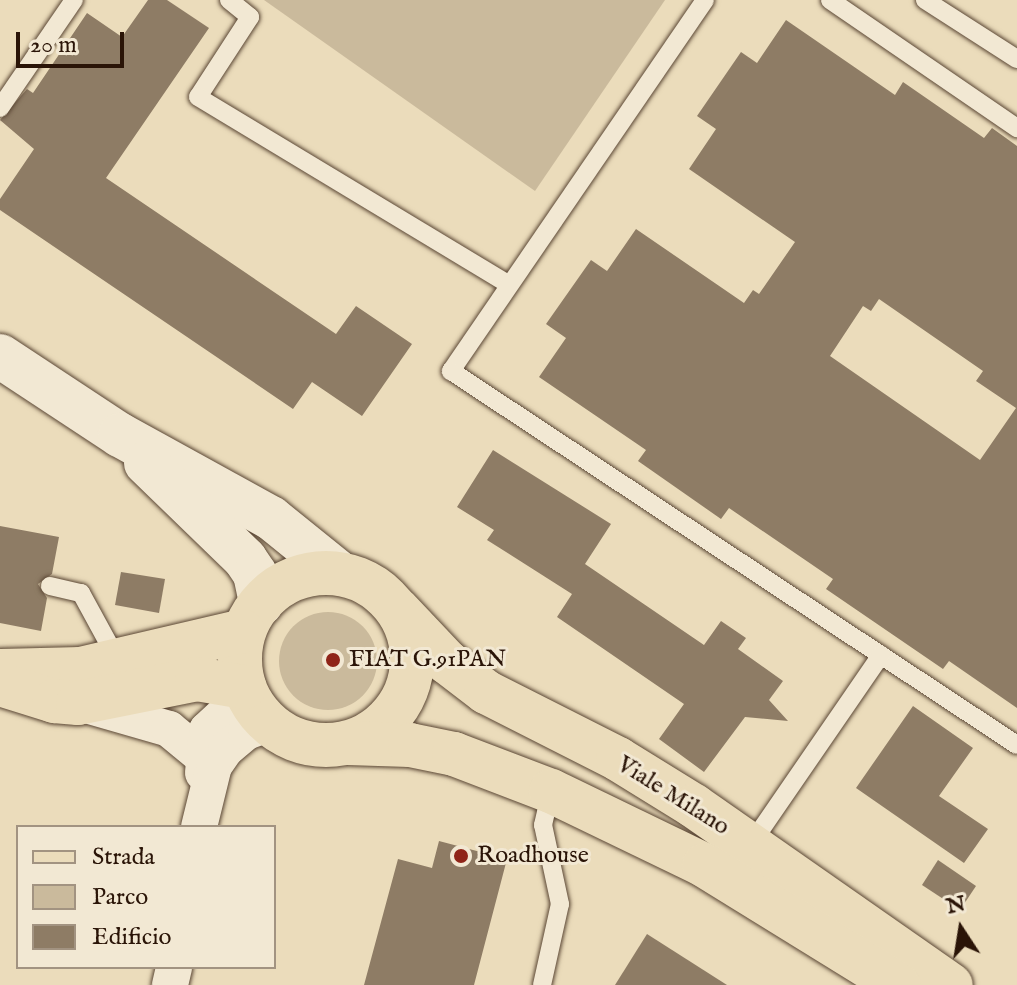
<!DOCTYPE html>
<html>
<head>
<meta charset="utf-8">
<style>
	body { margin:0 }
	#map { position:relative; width:1017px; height:985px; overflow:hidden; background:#ebdcbb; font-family:"IM FELL English",serif }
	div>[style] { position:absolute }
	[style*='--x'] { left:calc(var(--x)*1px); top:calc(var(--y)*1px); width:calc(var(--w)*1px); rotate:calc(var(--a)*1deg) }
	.green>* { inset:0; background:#caba9c }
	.round { border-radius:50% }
	.building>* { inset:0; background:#8e7c65 }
	.roads { filter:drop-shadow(0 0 2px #5a4634) drop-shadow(0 0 2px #5a4634) }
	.lane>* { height:18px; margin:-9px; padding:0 9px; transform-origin:9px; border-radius:9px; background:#f2e8d3 }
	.street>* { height:36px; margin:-18px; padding:0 18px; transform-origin:18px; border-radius:18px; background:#f2e8d3 }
	.secondary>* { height:44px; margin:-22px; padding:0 22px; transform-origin:22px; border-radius:22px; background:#f2e8d3 }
	.primary>* { height:44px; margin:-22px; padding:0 22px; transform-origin:22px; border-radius:22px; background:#ebdcbb }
	.primary>.ring { margin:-22px; padding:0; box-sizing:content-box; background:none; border:44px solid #ebdcbb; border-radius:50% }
	.dots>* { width:22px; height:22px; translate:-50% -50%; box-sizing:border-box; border:4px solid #f2e8d3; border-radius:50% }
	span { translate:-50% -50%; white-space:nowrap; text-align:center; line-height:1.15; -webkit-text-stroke:6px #f2e8d3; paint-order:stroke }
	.poi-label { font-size:24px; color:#2a1407 }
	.left { translate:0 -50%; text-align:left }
	.street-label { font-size:24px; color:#2a1407 }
	.legend { position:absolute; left:16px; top:825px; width:260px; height:144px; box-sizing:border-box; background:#f2e8d3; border:2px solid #a29381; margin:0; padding:10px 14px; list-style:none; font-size:24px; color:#2a1407 }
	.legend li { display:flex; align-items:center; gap:16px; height:40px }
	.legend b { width:40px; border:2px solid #a29381 }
	.north { position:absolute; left:921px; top:889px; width:80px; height:80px; -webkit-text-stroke:6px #f2e8d3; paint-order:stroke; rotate:348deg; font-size:22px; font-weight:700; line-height:32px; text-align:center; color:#2a1407 }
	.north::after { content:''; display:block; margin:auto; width:28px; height:36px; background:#2a1407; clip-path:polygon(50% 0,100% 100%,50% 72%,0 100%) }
	.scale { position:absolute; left:16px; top:32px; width:108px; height:36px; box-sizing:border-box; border:4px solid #2a1407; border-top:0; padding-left:10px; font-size:24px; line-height:28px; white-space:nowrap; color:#2a1407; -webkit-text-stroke:6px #f2e8d3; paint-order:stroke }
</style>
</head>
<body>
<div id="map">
	<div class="green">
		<i style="clip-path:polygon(264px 0,665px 0,535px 191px)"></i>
		<i class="round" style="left:279px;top:612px;width:98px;height:98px"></i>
	</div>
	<div class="building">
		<i style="clip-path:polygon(148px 0,167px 0,209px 28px,106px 178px,336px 334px,356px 306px,412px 344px,362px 416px,312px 382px,293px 409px,0 210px,0 199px,34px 149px,0 120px,27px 89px,33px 93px,87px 13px,122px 37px)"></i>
		<i style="clip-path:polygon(evenodd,786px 20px,895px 95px,903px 82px,984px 138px,992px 128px,1017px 146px,1017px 708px,949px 661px,943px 669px,826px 589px,833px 579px,729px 508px,721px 519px,638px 461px,646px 450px,539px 377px,566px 338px,546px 324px,591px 260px,607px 271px,636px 229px,744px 303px,753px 290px,759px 294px,795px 242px,689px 169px,716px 129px,697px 116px,741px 52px,757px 63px,786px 20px,879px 299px,983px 371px,976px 381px,1016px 408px,980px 460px,830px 356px,863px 306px,871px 311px,879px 299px)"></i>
		<i style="clip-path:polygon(493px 450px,611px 524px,585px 564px,704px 645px,721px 621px,746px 638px,738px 649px,783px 681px,769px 700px,788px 721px,745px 717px,704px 772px,659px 739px,684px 704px,557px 617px,572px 594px,487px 540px,494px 530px,457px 507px)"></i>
		<i style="clip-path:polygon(0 526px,59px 537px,52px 574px,38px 584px,47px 598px,41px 631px,0 623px)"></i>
		<i style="clip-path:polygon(121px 572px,165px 579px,159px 613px,115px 605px)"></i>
		<i style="clip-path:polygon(913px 706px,973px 748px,939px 796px,988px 829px,964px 863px,856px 788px)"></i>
		<i style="clip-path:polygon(439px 841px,507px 859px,474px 985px,364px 985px,398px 859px,432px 868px)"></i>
		<i style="clip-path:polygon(938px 860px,976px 886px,960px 910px,922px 885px)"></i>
		<i style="clip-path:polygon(647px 934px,727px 985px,615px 985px)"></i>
	</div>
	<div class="roads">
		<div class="lane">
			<i style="--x:229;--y:0;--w:27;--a:39"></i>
			<i style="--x:250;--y:17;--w:95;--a:123"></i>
			<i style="--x:198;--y:97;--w:362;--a:31.1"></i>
			<i style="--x:705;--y:0;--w:450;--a:124.4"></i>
			<i style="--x:451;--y:371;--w:678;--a:33.46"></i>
			<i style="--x:830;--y:0;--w:227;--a:34.4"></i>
			<i style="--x:925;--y:0;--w:109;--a:32.7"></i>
			<i style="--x:0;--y:108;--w:131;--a:-55.6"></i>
			<i style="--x:50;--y:586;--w:32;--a:13"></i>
			<i style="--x:81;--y:593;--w:77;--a:61.4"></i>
			<i style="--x:749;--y:847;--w:233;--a:-55.5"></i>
			<i style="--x:542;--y:985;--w:83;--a:-77.5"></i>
			<i style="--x:560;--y:904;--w:81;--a:-102.1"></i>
			<i style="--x:543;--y:825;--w:35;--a:-77"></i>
		</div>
		<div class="street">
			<i style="--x:79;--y:703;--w:94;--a:16.1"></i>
			<i style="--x:169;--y:729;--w:44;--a:39.5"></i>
			<i style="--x:203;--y:773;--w:43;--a:-84.7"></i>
			<i style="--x:207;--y:730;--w:54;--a:-42.8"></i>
			<i style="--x:199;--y:827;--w:63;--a:-76.2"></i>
			<i style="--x:214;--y:766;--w:21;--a:-55"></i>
			<i style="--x:226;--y:749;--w:26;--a:-40"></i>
			<i style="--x:246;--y:732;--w:23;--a:-20"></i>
			<i style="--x:170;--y:985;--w:18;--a:-77"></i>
		</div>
		<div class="secondary">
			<i style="--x:0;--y:356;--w:144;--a:33.4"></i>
			<i style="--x:120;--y:435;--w:172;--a:28.8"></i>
			<i style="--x:271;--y:518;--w:86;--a:38.9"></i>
			<i style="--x:146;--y:463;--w:138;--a:44.1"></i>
			<i style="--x:245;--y:559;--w:18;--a:56"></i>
			<i style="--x:255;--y:574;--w:30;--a:78"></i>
		</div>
		<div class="primary">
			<i class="ring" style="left:240px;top:573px;width:128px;height:128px"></i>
			<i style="--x:397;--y:609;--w:73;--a:46.7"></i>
			<i style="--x:447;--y:662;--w:49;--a:37.6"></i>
			<i style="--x:486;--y:692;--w:148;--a:26.9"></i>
			<i style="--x:618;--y:759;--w:89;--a:31.7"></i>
			<i style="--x:694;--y:806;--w:313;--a:34.9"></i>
			<i style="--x:1;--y:671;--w:80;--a:-1.4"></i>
			<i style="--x:81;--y:669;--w:166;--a:-13.2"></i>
			<i style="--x:0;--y:684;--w:57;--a:17.5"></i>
			<i style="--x:54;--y:701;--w:24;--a:5"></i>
			<i style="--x:78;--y:703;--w:121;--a:-11.4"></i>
			<i style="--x:197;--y:679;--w:48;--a:9.7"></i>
			<i style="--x:348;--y:743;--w:62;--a:1.8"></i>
			<i style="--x:410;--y:745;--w:45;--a:11.6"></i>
			<i style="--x:454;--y:754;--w:104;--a:20.9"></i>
			<i style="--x:551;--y:791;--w:170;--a:25.8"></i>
			<i style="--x:704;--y:865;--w:228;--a:31.7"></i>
		</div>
	</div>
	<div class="dots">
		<i style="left:333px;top:660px;background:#8f2418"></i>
		<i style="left:461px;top:856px;background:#8f2418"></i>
	</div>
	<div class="poi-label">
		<span class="left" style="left:349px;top:660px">FIAT G.91PAN</span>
		<span class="left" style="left:477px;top:856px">Roadhouse</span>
	</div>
	<div class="street-label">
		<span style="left:673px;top:796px;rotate:32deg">Viale Milano</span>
	</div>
	<ul class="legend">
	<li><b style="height:10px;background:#ebdcbb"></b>Strada</li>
	<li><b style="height:22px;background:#caba9c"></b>Parco</li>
	<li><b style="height:22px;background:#8e7c65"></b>Edificio</li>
	</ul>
	<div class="north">N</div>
	<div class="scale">20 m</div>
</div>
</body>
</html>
